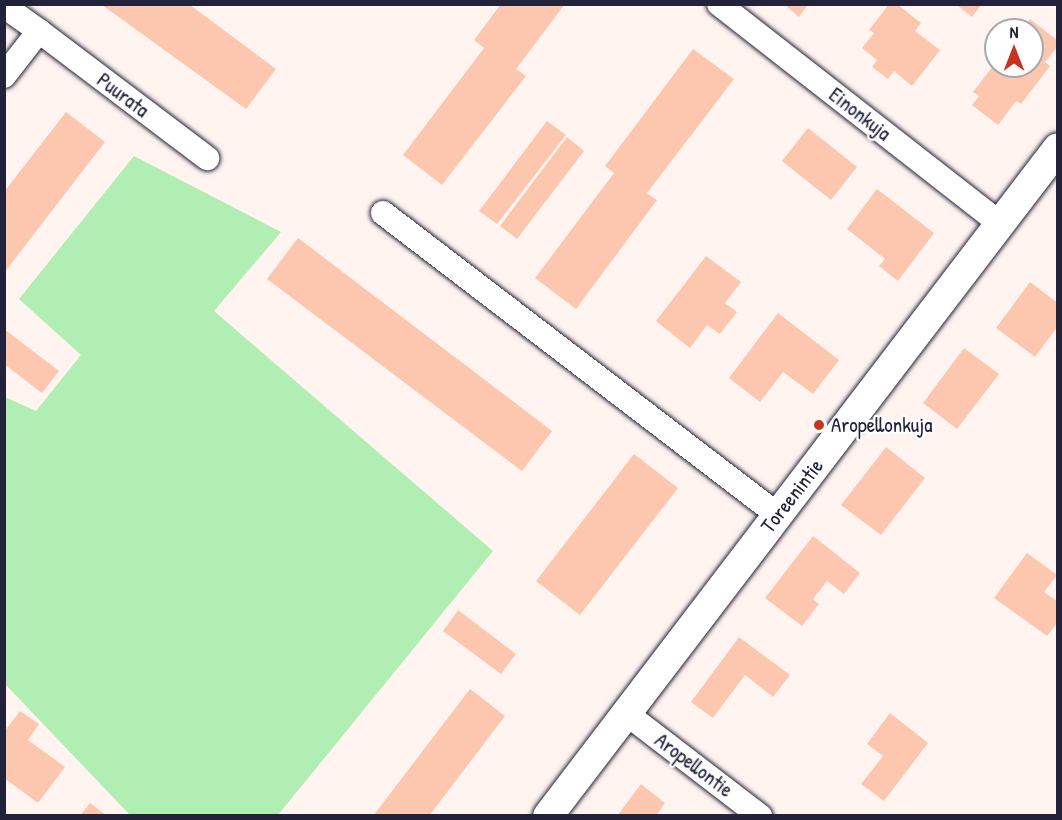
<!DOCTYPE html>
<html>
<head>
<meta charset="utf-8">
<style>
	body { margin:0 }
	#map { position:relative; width:1062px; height:820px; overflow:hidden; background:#fff4ef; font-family:"Patrick Hand",sans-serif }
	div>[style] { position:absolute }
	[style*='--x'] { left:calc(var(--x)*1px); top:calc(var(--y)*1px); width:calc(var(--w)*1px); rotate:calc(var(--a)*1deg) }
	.green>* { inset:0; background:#b1eeb4 }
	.building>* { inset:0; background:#fdc7af }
	.roads { filter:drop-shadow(0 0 2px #22223b) drop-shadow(0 0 2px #22223b) }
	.minor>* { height:24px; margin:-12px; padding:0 12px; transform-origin:12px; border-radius:12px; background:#fff }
	.tertiary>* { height:30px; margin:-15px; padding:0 15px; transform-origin:15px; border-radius:15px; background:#fff }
	.dots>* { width:16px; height:16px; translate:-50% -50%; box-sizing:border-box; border:3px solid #fff; border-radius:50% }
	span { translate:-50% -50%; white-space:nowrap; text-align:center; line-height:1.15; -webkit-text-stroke:4.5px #fff; paint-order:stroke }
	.street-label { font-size:21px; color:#22223b }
	.poi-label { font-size:21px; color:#22223b }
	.left { translate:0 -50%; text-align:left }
	.frame { position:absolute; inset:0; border:6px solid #22223b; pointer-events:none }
	.north { position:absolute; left:984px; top:18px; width:60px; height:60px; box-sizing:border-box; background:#fff; border:2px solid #a7a7b1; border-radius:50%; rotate:0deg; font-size:16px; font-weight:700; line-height:24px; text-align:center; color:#22223b }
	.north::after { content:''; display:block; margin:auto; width:21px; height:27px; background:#c8321e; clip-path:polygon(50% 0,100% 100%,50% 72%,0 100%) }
</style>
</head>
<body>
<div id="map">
	<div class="green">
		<i style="clip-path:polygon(134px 156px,281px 232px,214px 311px,493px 551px,278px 815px,130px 815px,5px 684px,5px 397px,36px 411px,81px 355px,19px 299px)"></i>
	</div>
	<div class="building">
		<i style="clip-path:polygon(501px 4px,565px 4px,516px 69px,526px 76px,442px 185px,403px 155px,484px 48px,474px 40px)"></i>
		<i style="clip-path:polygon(784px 4px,808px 4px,799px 17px)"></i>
		<i style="clip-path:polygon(889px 4px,897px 4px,921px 23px,915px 31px,940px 50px,912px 86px,894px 71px,888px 79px,872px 67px,877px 60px,862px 48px,874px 33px,869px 30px)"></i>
		<i style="clip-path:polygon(956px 4px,982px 4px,972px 17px)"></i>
		<i style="clip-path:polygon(102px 5px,190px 5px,276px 69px,246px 109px)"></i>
		<i style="clip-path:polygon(1030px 19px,1058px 41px,1058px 46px,1045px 62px,1050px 66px,1021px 104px,1016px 101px,998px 125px,972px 105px,979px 96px,973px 92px,996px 62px,996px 66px,1032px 66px,1032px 30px,1021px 30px)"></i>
		<i style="clip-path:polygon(693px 49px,734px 79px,647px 193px,657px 200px,576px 309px,535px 278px,614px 173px,605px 166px)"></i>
		<i style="clip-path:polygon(66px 112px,105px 142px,4px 273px,4px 192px)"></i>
		<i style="clip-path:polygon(547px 121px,566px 135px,497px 224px,479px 211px)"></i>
		<i style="clip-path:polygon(808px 128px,857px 167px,831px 200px,782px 161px)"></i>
		<i style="clip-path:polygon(567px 137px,584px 151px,517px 239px,500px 226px)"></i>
		<i style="clip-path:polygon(877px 189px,934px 233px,898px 281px,879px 266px,885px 259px,847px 229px)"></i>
		<i style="clip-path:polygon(298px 238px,552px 431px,522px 471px,267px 279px)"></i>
		<i style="clip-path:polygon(706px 256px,741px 282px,725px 303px,737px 312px,720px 334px,707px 325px,690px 348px,656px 321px)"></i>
		<i style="clip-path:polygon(1030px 282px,1058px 303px,1058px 326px,1035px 357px,996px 328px)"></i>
		<i style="clip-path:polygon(778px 313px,839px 360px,813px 394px,783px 372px,760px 402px,729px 378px)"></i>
		<i style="clip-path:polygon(4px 329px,59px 371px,42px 393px,4px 364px)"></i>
		<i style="clip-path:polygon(964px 348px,999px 374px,957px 429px,923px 403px)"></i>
		<i style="clip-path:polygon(886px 447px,925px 478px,881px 535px,841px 505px)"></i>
		<i style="clip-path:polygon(634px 454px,678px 488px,580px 615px,536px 581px)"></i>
		<i style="clip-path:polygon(813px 536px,860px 573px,844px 594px,827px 581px,813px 599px,819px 604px,802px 626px,765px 598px)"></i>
		<i style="clip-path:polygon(1027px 553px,1057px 575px,1044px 592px,1058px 602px,1058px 622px,1047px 636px,994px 598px)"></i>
		<i style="clip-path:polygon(458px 610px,516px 654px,501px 674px,443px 631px)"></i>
		<i style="clip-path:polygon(739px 637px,790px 675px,773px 697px,745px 675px,713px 718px,691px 702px)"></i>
		<i style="clip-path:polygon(470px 689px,505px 716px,429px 816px,373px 816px)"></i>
		<i style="clip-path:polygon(20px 711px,39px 724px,28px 740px,65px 767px,38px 803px,4px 778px,4px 732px)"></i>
		<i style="clip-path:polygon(890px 713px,928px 743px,884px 801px,861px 784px,883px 756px,867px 744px)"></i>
		<i style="clip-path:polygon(641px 784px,665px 803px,656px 816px,617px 816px)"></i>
		<i style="clip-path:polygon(90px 803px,107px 816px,80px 816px)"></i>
	</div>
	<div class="roads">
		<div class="minor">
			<i style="--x:719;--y:4;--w:358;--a:38"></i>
			<i style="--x:4;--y:6;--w:43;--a:35.5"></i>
			<i style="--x:39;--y:31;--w:57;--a:127.9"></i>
			<i style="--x:39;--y:31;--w:211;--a:37.1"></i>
			<i style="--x:383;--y:213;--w:496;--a:37.4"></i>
			<i style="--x:627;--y:714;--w:168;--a:37.5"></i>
		</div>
		<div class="tertiary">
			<i style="--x:548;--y:816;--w:840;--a:-52.64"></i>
		</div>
	</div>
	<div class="dots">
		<i style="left:819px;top:425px;background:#c8321e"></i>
	</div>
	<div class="street-label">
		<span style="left:123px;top:95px;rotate:37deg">Puurata</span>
		<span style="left:860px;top:114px;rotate:38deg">Einonkuja</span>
		<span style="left:792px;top:496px;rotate:-52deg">Toreenintie</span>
		<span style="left:694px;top:765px;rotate:37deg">Aropellontie</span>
	</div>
	<div class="poi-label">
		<span class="left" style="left:831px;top:425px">Aropellonkuja</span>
	</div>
	<div class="frame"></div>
	<div class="north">N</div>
</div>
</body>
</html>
